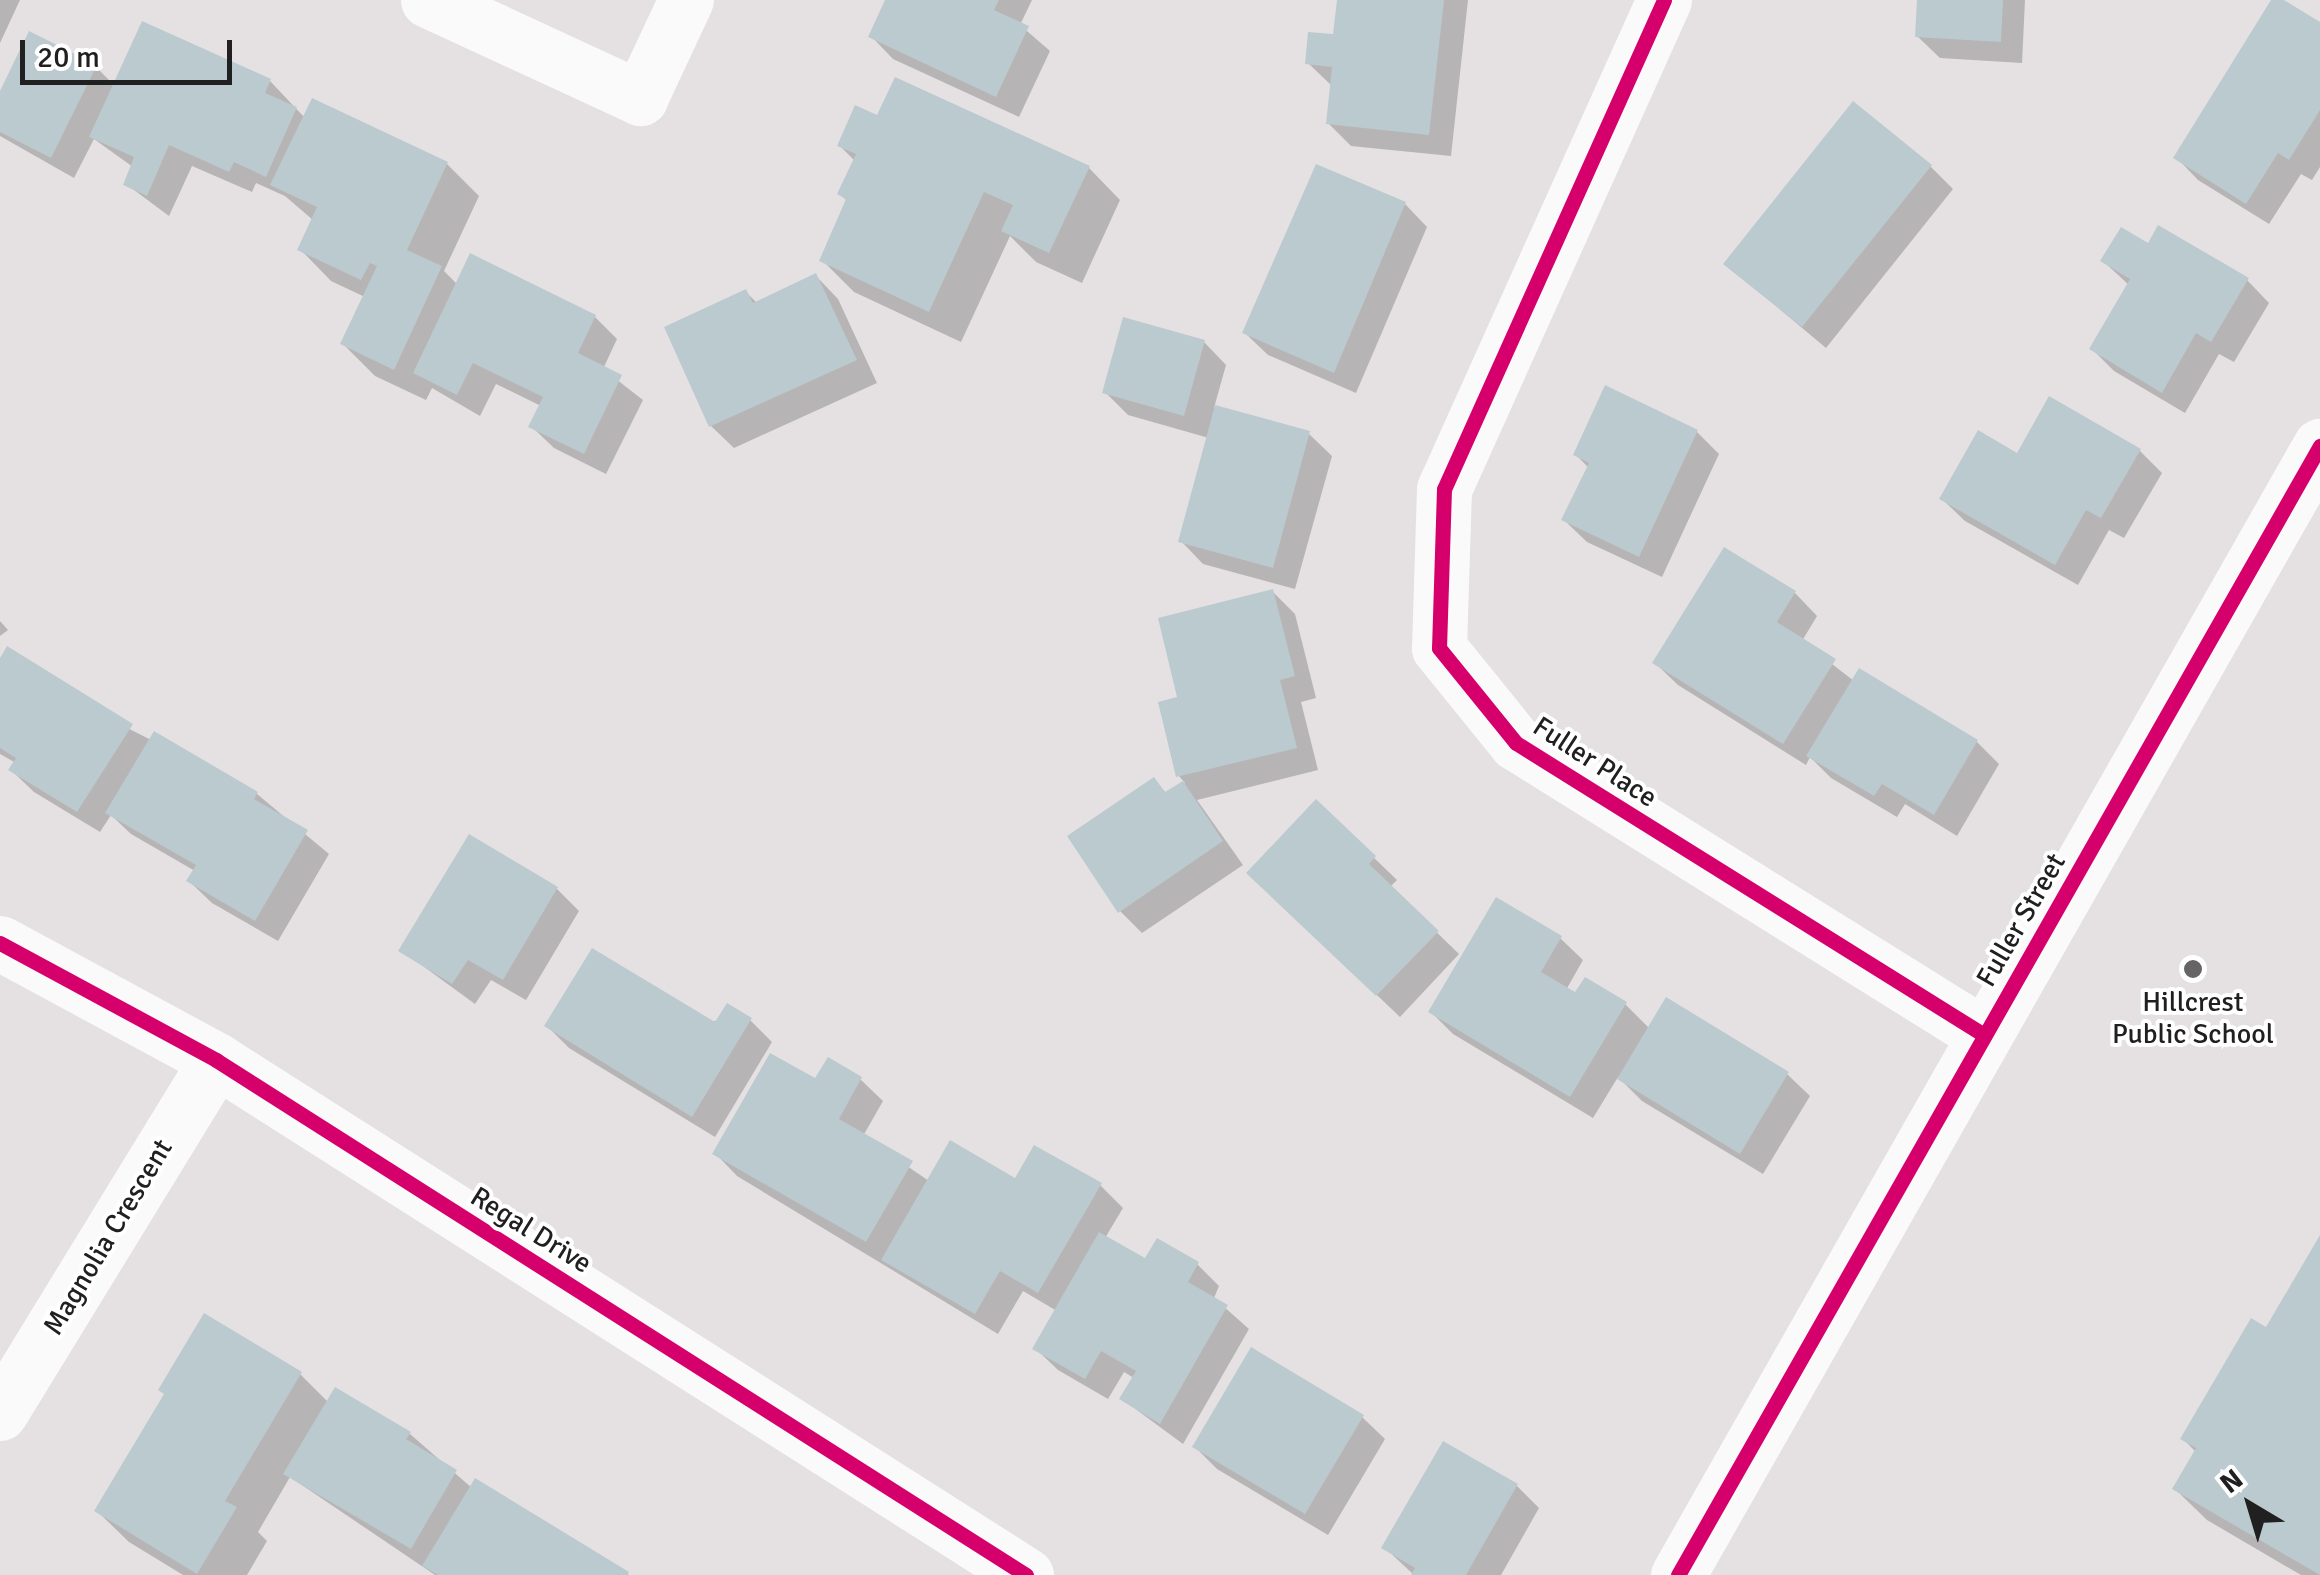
<!DOCTYPE html>
<html>
<head>
<meta charset="utf-8">
<style>
	body { margin:0 }
	#map { position:relative; width:2320px; height:1575px; overflow:hidden; background:#e5e1e3; font-family:Signika,sans-serif }
	div>[style] { position:absolute }
	[style*='--x'] { left:calc(var(--x)*1px); top:calc(var(--y)*1px); width:calc(var(--w)*1px); rotate:calc(var(--a)*1deg) }
	.shadow>* { inset:0; background:#0003 }
	.building>* { inset:0; background:#bbcace }
	.minor>* { height:55px; margin:-27.5px; padding:0 27.5px; transform-origin:27.5px; border-radius:27.5px; background:#fbfafb }
	.tertiary>* { height:55px; margin:-27.5px; padding:0 27.5px; transform-origin:27.5px; border-radius:27.5px; background:#fbfafb }
	.cycleway>* { height:15px; margin:-7.5px; padding:0 7.5px; transform-origin:7.5px; border-radius:7.5px; background:#d6006c }
	.dots>* { width:28px; height:28px; translate:-50% -50%; box-sizing:border-box; border:5px solid #fff; border-radius:50% }
	span { translate:-50% -50%; white-space:nowrap; text-align:center; line-height:1.15; -webkit-text-stroke:8px #fff; paint-order:stroke }
	.street-label { font-size:28px; color:#212021 }
	.poi-label { font-size:28px; color:#212021 }
	.north { position:absolute; left:2200px; top:1455px; width:100px; height:100px; -webkit-text-stroke:8px #fff; paint-order:stroke; rotate:322deg; font-size:28px; font-weight:700; line-height:40px; text-align:center; color:#212021 }
	.north::after { content:''; display:block; margin:auto; width:35px; height:45px; background:#212021; clip-path:polygon(50% 0,100% 100%,50% 72%,0 100%) }
	.scale { position:absolute; left:20px; top:40px; width:212px; height:45px; box-sizing:border-box; border:5px solid #212021; border-top:0; padding-left:12px; font-size:30px; line-height:35px; white-space:nowrap; color:#212021; -webkit-text-stroke:8px #fff; paint-order:stroke }
</style>
</head>
<body>
<div id="map">
	<div class="shadow">
		<i style="clip-path:polygon(0 0,20px 0,0 43px)"></i>
		<i style="clip-path:polygon(888px 0,1032px 0,1020px 25px,1050px 51px,1019px 117px,893px 59px,871px 36px)"></i>
		<i style="clip-path:polygon(1340px 0,1468px 0,1451px 156px,1351px 146px,1328px 123px,1332px 86px,1308px 63px,1336px 37px)"></i>
		<i style="clip-path:polygon(1919px 0,2025px 0,2022px 63px,1940px 58px,1917px 36px)"></i>
		<i style="clip-path:polygon(2274px 0,2320px 25px,2320px 167px,2312px 180px,2301px 174px,2269px 224px,2198px 180px,2176px 157px)"></i>
		<i style="clip-path:polygon(96px 67px,115px 86px,270px 81px,305px 118px,313px 101px,447px 164px,479px 196px,444px 271px,458px 285px,595px 317px,617px 339px,603px 369px,643px 400px,606px 474px,554px 448px,531px 426px,541px 406px,496px 384px,480px 416px,432px 388px,426px 400px,375px 376px,343px 344px,365px 297px,331px 281px,300px 249px,313px 220px,285px 196px,256px 183px,252px 192px,192px 166px,169px 216px,126px 184px,133px 167px,94px 139px,74px 178px,0 136px,0 96px)"></i>
		<i style="clip-path:polygon(879px 118px,1089px 168px,1120px 200px,1082px 283px,1036px 262px,1010px 236px,961px 342px,854px 292px,822px 260px,848px 202px,840px 194px,855px 161px,840px 146px)"></i>
		<i style="clip-path:polygon(1930px 166px,1953px 189px,1826px 348px,1726px 264px)"></i>
		<i style="clip-path:polygon(1405px 204px,1427px 227px,1356px 393px,1268px 355px,1245px 333px)"></i>
		<i style="clip-path:polygon(2148px 247px,2247px 280px,2269px 303px,2234px 362px,2219px 354px,2185px 413px,2114px 371px,2092px 349px,2130px 286px,2103px 261px)"></i>
		<i style="clip-path:polygon(816px 276px,838px 299px,877px 383px,734px 448px,711px 426px,667px 328px,746px 292px,758px 304px)"></i>
		<i style="clip-path:polygon(1204px 342px,1226px 365px,1214px 408px,1309px 434px,1332px 456px,1295px 589px,1203px 564px,1181px 541px,1209px 438px,1128px 415px,1105px 392px)"></i>
		<i style="clip-path:polygon(1697px 432px,1719px 454px,1662px 577px,1587px 542px,1564px 520px,1589px 468px,1576px 455px)"></i>
		<i style="clip-path:polygon(2140px 451px,2162px 473px,2124px 538px,2109px 530px,2078px 585px,1965px 521px,1942px 499px,2018px 457px)"></i>
		<i style="clip-path:polygon(1273px 592px,1295px 614px,1316px 698px,1301px 702px,1318px 770px,1197px 800px,1243px 865px,1142px 933px,1120px 911px,1154px 780px,1167px 794px,1185px 783px,1179px 776px,1180px 699px)"></i>
		<i style="clip-path:polygon(1795px 593px,1817px 616px,1802px 641px,1854px 681px,1977px 742px,1999px 764px,1957px 836px,1905px 804px,1897px 817px,1831px 778px,1810px 757px,1806px 765px,1678px 685px,1655px 663px)"></i>
		<i style="clip-path:polygon(0 621px,8px 630px,0 636px)"></i>
		<i style="clip-path:polygon(0 663px,257px 794px,329px 854px,278px 941px,212px 903px,189px 881px,195px 871px,131px 834px,111px 815px,100px 832px,34px 792px,11px 770px,16px 763px,0 754px)"></i>
		<i style="clip-path:polygon(1316px 802px,1397px 880px,1390px 887px,1459px 954px,1400px 1017px,1272px 895px)"></i>
		<i style="clip-path:polygon(470px 838px,557px 889px,579px 911px,526px 1000px,491px 980px,475px 1004px,401px 950px)"></i>
		<i style="clip-path:polygon(1560px 938px,1583px 960px,1566px 990px,1625px 1004px,1650px 1029px,1787px 1074px,1810px 1096px,1763px 1174px,1642px 1101px,1618px 1077px,1593px 1118px,1453px 1034px,1431px 1012px)"></i>
		<i style="clip-path:polygon(750px 1020px,772px 1042px,715px 1137px,569px 1048px,547px 1026px)"></i>
		<i style="clip-path:polygon(860px 1079px,883px 1101px,863px 1136px,929px 1181px,1100px 1185px,1123px 1208px,1105px 1238px,1146px 1261px,1197px 1264px,1219px 1286px,1214px 1298px,1249px 1329px,1183px 1444px,1122px 1399px,1134px 1378px,1124px 1372px,1108px 1399px,1058px 1370px,1035px 1348px,1057px 1311px,1023px 1291px,998px 1334px,737px 1176px,715px 1153px,816px 1081px)"></i>
		<i style="clip-path:polygon(2320px 1240px,2320px 1575px,2301px 1575px,2207px 1520px,2175px 1489px,2196px 1452px,2183px 1439px,2267px 1330px)"></i>
		<i style="clip-path:polygon(300px 1374px,329px 1403px,336px 1390px,410px 1434px,472px 1488px,476px 1482px,629px 1575px,435px 1575px,290px 1477px,258px 1532px,267px 1541px,247px 1575px,183px 1575px,129px 1542px,97px 1511px)"></i>
		<i style="clip-path:polygon(1362px 1417px,1385px 1439px,1328px 1535px,1217px 1469px,1195px 1447px)"></i>
		<i style="clip-path:polygon(1444px 1445px,1517px 1486px,1539px 1508px,1501px 1575px,1414px 1575px,1384px 1547px)"></i>
	</div>
	<div class="building">
		<i style="clip-path:polygon(885px 0,999px 0,994px 10px,1029px 26px,996px 97px,868px 37px)"></i>
		<i style="clip-path:polygon(1337px 0,1444px 0,1429px 135px,1326px 124px,1332px 67px,1305px 64px,1308px 32px,1333px 34px)"></i>
		<i style="clip-path:polygon(1917px 0,2003px 0,2001px 42px,1915px 37px)"></i>
		<i style="clip-path:polygon(2271px 0,2284px 0,2320px 22px,2320px 110px,2289px 160px,2278px 153px,2246px 204px,2173px 158px)"></i>
		<i style="clip-path:polygon(142px 21px,271px 79px,265px 93px,297px 107px,266px 177px,234px 162px,229px 172px,169px 145px,147px 196px,123px 185px,134px 157px,89px 137px)"></i>
		<i style="clip-path:polygon(29px 31px,97px 65px,51px 158px,0 132px,0 91px)"></i>
		<i style="clip-path:polygon(895px 77px,1090px 166px,1049px 253px,1001px 231px,1013px 205px,984px 192px,929px 312px,819px 261px,846px 199px,837px 194px,856px 154px,837px 146px,855px 105px,877px 115px)"></i>
		<i style="clip-path:polygon(312px 98px,448px 162px,407px 250px,442px 266px,394px 370px,340px 344px,377px 266px,370px 263px,361px 280px,297px 250px,317px 207px,270px 185px)"></i>
		<i style="clip-path:polygon(1853px 101px,1932px 165px,1802px 327px,1723px 264px)"></i>
		<i style="clip-path:polygon(1316px 164px,1406px 202px,1334px 373px,1242px 333px)"></i>
		<i style="clip-path:polygon(2158px 225px,2249px 278px,2211px 342px,2196px 333px,2162px 393px,2089px 349px,2130px 279px,2100px 261px,2121px 227px,2148px 243px)"></i>
		<i style="clip-path:polygon(470px 253px,596px 315px,578px 353px,622px 375px,584px 454px,528px 427px,543px 397px,473px 363px,457px 395px,413px 373px)"></i>
		<i style="clip-path:polygon(816px 273px,857px 360px,709px 427px,664px 327px,746px 289px,753px 303px)"></i>
		<i style="clip-path:polygon(1123px 317px,1205px 340px,1184px 416px,1102px 393px)"></i>
		<i style="clip-path:polygon(1605px 385px,1698px 430px,1639px 557px,1561px 520px,1589px 463px,1573px 455px)"></i>
		<i style="clip-path:polygon(2049px 396px,2141px 449px,2101px 518px,2086px 510px,2055px 565px,1939px 499px,1978px 430px,2017px 453px)"></i>
		<i style="clip-path:polygon(1215px 405px,1310px 431px,1273px 568px,1178px 542px)"></i>
		<i style="clip-path:polygon(1724px 547px,1796px 591px,1777px 622px,1836px 659px,1783px 744px,1652px 663px)"></i>
		<i style="clip-path:polygon(1273px 589px,1295px 676px,1280px 680px,1297px 748px,1176px 777px,1158px 702px,1177px 697px,1158px 618px)"></i>
		<i style="clip-path:polygon(7px 646px,133px 724px,77px 812px,8px 770px,16px 758px,0 748px,0 658px)"></i>
		<i style="clip-path:polygon(1859px 668px,1978px 740px,1934px 815px,1882px 784px,1874px 796px,1806px 756px)"></i>
		<i style="clip-path:polygon(154px 731px,258px 792px,254px 799px,308px 830px,255px 921px,186px 881px,196px 865px,105px 813px)"></i>
		<i style="clip-path:polygon(1154px 777px,1165px 792px,1183px 781px,1223px 841px,1118px 913px,1067px 836px)"></i>
		<i style="clip-path:polygon(1316px 799px,1376px 856px,1369px 864px,1439px 931px,1376px 996px,1246px 873px)"></i>
		<i style="clip-path:polygon(469px 834px,558px 887px,503px 980px,468px 960px,452px 984px,398px 951px)"></i>
		<i style="clip-path:polygon(1496px 897px,1562px 936px,1541px 972px,1575px 992px,1585px 977px,1627px 1002px,1570px 1097px,1428px 1012px)"></i>
		<i style="clip-path:polygon(592px 948px,715px 1022px,727px 1003px,752px 1018px,692px 1117px,544px 1026px)"></i>
		<i style="clip-path:polygon(1666px 997px,1789px 1072px,1740px 1154px,1617px 1079px)"></i>
		<i style="clip-path:polygon(770px 1053px,815px 1078px,828px 1057px,862px 1077px,839px 1119px,913px 1161px,866px 1242px,712px 1154px)"></i>
		<i style="clip-path:polygon(950px 1140px,1015px 1178px,1034px 1145px,1102px 1183px,1038px 1293px,1000px 1271px,975px 1314px,881px 1260px)"></i>
		<i style="clip-path:polygon(1099px 1232px,1145px 1258px,1157px 1238px,1199px 1262px,1188px 1282px,1228px 1305px,1160px 1424px,1119px 1399px,1136px 1371px,1101px 1351px,1085px 1379px,1032px 1349px)"></i>
		<i style="clip-path:polygon(2320px 1235px,2320px 1575px,2172px 1489px,2196px 1448px,2180px 1439px,2251px 1318px,2266px 1327px)"></i>
		<i style="clip-path:polygon(204px 1313px,302px 1372px,225px 1501px,237px 1507px,197px 1574px,94px 1511px,164px 1394px,158px 1390px)"></i>
		<i style="clip-path:polygon(1251px 1347px,1364px 1415px,1305px 1514px,1192px 1447px)"></i>
		<i style="clip-path:polygon(335px 1387px,411px 1432px,406px 1439px,457px 1470px,411px 1549px,283px 1474px)"></i>
		<i style="clip-path:polygon(1443px 1441px,1518px 1484px,1466px 1575px,1411px 1575px,1415px 1568px,1381px 1548px)"></i>
		<i style="clip-path:polygon(475px 1478px,629px 1572px,627px 1575px,438px 1575px,422px 1566px)"></i>
	</div>
	<div class="minor">
		<i style="--x:428;--y:0;--w:234;--a:24.8"></i>
		<i style="--x:640;--y:98;--w:108;--a:-64.9"></i>
		<i style="--x:1664;--y:0;--w:536;--a:114.22"></i>
		<i style="--x:1444;--y:489;--w:159;--a:91.8"></i>
		<i style="--x:1439;--y:648;--w:122;--a:51"></i>
		<i style="--x:1516;--y:743;--w:552;--a:31.96"></i>
		<i style="--x:0;--y:943;--w:246;--a:28.4"></i>
		<i style="--x:216;--y:1060;--w:960;--a:32.45"></i>
		<i style="--x:0;--y:1413;--w:414;--a:-58.5"></i>
	</div>
	<div class="tertiary">
		<i style="--x:1678;--y:1575;--w:1299;--a:-60.38"></i>
	</div>
	<div class="cycleway">
		<i style="--x:1664;--y:0;--w:536;--a:114.22"></i>
		<i style="--x:1444;--y:489;--w:159;--a:91.8"></i>
		<i style="--x:1439;--y:648;--w:122;--a:51"></i>
		<i style="--x:1516;--y:743;--w:552;--a:31.96"></i>
		<i style="--x:0;--y:943;--w:246;--a:28.4"></i>
		<i style="--x:216;--y:1060;--w:960;--a:32.45"></i>
		<i style="--x:1678;--y:1575;--w:1299;--a:-60.38"></i>
	</div>
	<div class="dots">
		<i style="left:2193px;top:969px;background:#666465"></i>
	</div>
	<div class="street-label">
		<span style="left:1595px;top:762px;rotate:33deg">Fuller Place</span>
		<span style="left:2021px;top:920px;rotate:-60deg">Fuller Street</span>
		<span style="left:531px;top:1230px;rotate:32deg">Regal Drive</span>
		<span style="left:108px;top:1237px;rotate:-59deg">Magnolia Crescent</span>
	</div>
	<div class="poi-label">
		<span style="left:2193px;top:1018px">Hillcrest<br>Public School</span>
	</div>
	<div class="north">N</div>
	<div class="scale">20 m</div>
</div>
</body>
</html>
